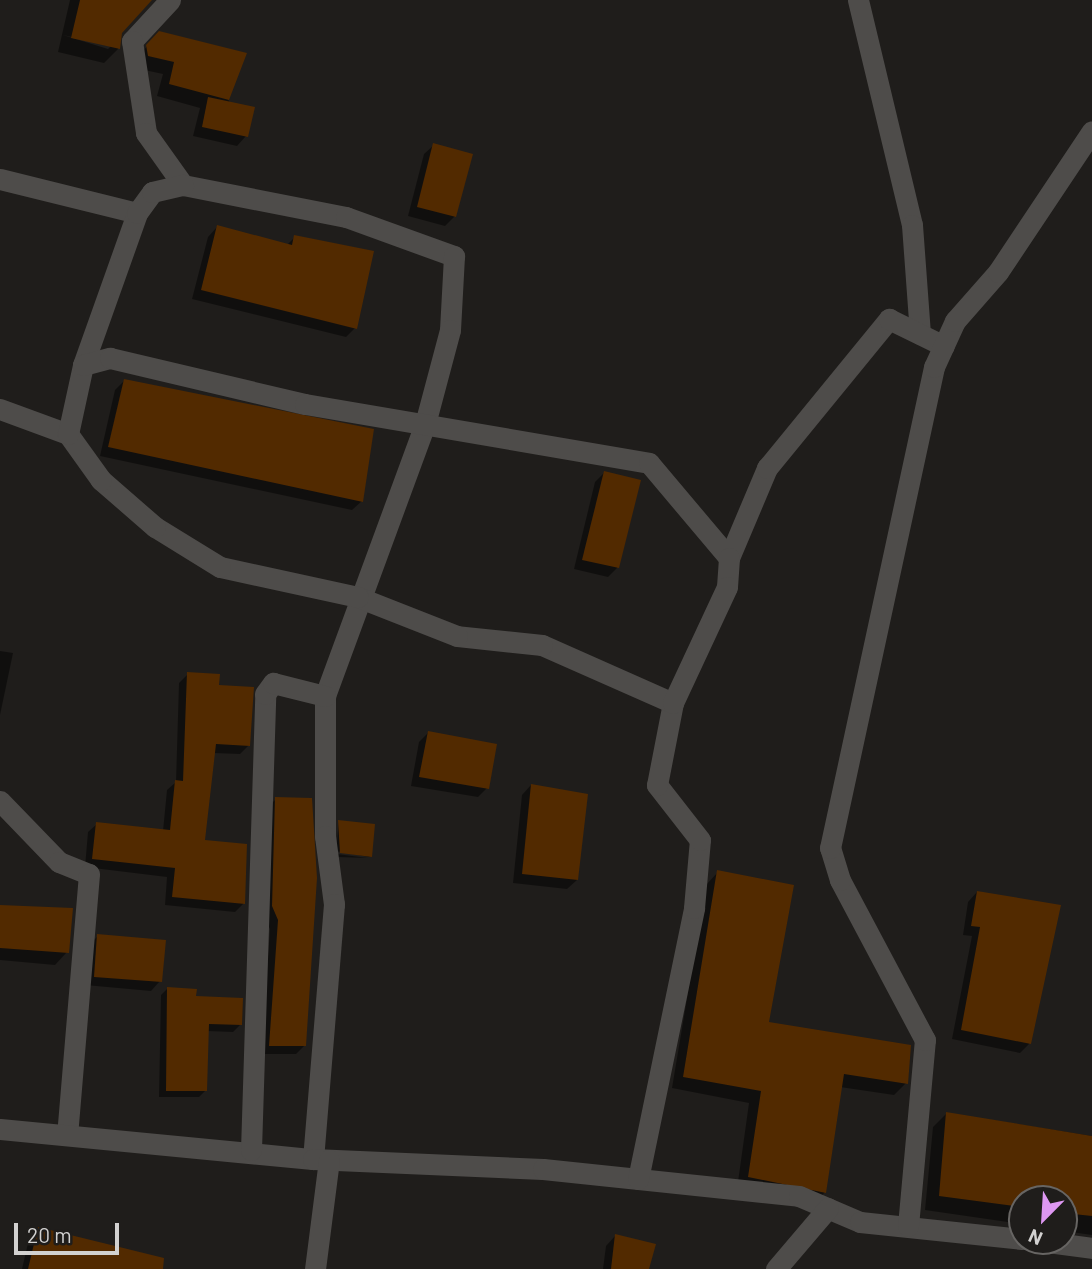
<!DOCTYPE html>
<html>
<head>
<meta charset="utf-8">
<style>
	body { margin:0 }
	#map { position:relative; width:1092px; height:1269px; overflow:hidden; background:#1f1d1b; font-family:Barlow,sans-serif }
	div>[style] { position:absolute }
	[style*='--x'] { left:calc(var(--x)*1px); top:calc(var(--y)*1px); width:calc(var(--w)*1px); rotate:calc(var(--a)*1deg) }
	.shadow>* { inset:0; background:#0007 }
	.building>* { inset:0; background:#522a00 }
	.street>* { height:21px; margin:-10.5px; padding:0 10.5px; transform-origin:10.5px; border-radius:10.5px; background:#4e4c4a }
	span { translate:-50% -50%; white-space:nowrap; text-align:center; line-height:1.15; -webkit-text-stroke:5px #1f1d1b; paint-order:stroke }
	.north { position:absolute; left:1008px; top:1185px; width:70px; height:70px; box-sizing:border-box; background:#1f1d1b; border:2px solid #676563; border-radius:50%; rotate:204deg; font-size:19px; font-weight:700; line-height:28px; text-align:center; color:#d2d1d0 }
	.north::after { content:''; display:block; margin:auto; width:24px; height:32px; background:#de98f2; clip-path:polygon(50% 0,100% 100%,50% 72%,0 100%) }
	.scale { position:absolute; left:14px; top:1223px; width:105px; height:32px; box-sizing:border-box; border:4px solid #d2d1d0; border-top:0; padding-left:9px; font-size:21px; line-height:24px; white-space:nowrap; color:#d2d1d0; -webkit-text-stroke:5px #1f1d1b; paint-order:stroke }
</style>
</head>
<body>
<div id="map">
	<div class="shadow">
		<i style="clip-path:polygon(evenodd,70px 0,151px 0,120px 32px,118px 49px,104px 63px,58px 52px,70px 0,63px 35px,111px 46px,108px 49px,63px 35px)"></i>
		<i style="clip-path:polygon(160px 33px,228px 99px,246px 136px,237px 146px,193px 136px,200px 108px,157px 96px,163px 74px,135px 68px,134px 60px)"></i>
		<i style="clip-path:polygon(434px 145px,455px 216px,445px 226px,408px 216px,424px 154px)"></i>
		<i style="clip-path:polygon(217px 227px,287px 245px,295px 237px,355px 328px,346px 337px,192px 299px,208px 237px)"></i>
		<i style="clip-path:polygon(124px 381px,362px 501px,352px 510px,100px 456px,115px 390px)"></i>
		<i style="clip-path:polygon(604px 473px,617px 568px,608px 577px,574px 569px,595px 482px)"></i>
		<i style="clip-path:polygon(0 651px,13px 653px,0 715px)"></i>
		<i style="clip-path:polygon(188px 674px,217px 687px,249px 745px,240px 754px,213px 753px,203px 842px,244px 903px,235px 912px,165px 905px,167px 877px,85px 867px,88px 832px,97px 824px,163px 831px,167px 790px,176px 782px,179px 683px)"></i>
		<i style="clip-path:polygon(428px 733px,487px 788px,478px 797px,411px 786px,419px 742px)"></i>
		<i style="clip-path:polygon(531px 785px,577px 880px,567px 889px,513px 883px,522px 795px)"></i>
		<i style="clip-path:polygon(276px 799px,305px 1045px,296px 1054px,261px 1054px,270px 929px,264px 916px,267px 808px)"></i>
		<i style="clip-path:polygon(339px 821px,370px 856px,369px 857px,336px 851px)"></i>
		<i style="clip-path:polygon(337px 854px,368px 858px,337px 857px)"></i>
		<i style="clip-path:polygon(718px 872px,767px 1024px,906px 1083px,894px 1095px,840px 1087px,825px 1192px,813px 1205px,737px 1189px,749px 1103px,672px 1088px,706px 885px)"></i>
		<i style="clip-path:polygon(977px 892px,1029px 1044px,1020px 1053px,952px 1039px,972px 936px,963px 935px,968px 902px)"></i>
		<i style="clip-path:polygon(0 907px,67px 952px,55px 965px,0 960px)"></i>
		<i style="clip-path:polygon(98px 936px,160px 981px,151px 991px,85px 985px,88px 946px)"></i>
		<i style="clip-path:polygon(168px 988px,240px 1025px,233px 1032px,207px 1031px,206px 1090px,199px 1097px,159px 1097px,161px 995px)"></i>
		<i style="clip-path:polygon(947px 1113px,1092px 1136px,1092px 1235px,1064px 1231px,1064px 1199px,1022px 1199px,1022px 1224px,925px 1210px,933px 1127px)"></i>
		<i style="clip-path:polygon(38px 1229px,123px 1269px,22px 1269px,29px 1239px)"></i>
		<i style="clip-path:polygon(615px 1236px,648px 1269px,603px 1269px,606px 1246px)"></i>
	</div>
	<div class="building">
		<i style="clip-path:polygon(80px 0,152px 0,122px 33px,120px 49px,71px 38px)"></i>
		<i style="clip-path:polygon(159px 31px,247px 53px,229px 100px,169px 84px,174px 62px,148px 56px,146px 45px)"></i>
		<i style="clip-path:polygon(208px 97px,255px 107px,248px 137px,202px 127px)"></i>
		<i style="clip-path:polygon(433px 143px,473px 154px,456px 217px,417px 207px)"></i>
		<i style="clip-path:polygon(217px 225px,292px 245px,294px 235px,374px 251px,357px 329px,201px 290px)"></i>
		<i style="clip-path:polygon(124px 379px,374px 429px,363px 502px,108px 447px)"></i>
		<i style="clip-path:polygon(604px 471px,641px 480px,619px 568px,582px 560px)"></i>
		<i style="clip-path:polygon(187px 672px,220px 674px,219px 685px,254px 687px,250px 746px,216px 744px,205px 840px,247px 844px,245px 904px,172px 897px,175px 868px,92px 859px,96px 822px,170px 830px,175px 780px,183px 781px)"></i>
		<i style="clip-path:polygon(428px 731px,497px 744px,489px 789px,419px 777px)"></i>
		<i style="clip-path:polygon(531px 784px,588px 794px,578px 880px,522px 874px)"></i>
		<i style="clip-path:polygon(275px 797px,312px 798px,317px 878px,306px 1046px,269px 1046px,278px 920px,272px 906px)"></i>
		<i style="clip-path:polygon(338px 820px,375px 824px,372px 857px,340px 853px)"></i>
		<i style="clip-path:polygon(717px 870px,794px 885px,769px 1022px,911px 1045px,908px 1084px,844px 1074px,826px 1193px,748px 1177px,761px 1091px,683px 1077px)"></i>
		<i style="clip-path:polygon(977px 891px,1061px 905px,1031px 1044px,961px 1030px,980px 927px,971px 926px)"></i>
		<i style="clip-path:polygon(0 905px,73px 908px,69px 953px,0 948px)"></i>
		<i style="clip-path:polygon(97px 934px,166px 940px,162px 982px,94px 977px)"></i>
		<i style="clip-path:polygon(167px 987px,197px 989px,196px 996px,243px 998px,242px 1025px,209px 1024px,207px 1091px,166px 1091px)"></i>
		<i style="clip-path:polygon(946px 1112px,1092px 1136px,1092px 1216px,1064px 1213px,1064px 1199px,1022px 1199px,1022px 1207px,939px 1196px)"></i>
		<i style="clip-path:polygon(38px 1227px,164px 1258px,163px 1269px,28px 1269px)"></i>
		<i style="clip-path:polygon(615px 1234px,656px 1244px,649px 1269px,611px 1269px)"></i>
	</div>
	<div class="street">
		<i style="--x:170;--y:0;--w:56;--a:132.8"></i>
		<i style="--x:132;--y:41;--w:93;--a:81.3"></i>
		<i style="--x:146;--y:133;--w:64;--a:54.6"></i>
		<i style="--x:183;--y:185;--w:166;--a:11.1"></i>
		<i style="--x:346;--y:217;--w:115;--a:19.9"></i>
		<i style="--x:454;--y:256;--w:74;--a:93.1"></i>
		<i style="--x:450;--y:330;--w:97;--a:104.9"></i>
		<i style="--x:425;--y:424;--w:290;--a:110.2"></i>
		<i style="--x:325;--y:696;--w:140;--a:90"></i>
		<i style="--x:325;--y:836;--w:69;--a:82.5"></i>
		<i style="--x:334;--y:904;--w:256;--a:94.7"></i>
		<i style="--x:858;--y:0;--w:231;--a:76.5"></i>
		<i style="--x:912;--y:225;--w:109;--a:85.8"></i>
		<i style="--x:0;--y:179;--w:141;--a:13.9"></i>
		<i style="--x:83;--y:365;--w:161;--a:-70.4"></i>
		<i style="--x:137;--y:213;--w:26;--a:-54"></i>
		<i style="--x:152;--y:192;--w:32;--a:-13"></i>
		<i style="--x:0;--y:409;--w:72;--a:20.2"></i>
		<i style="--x:729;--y:558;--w:98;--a:-67.1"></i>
		<i style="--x:767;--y:468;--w:193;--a:-50.7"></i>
		<i style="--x:889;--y:319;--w:61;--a:26.1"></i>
		<i style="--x:0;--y:801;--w:85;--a:46"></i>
		<i style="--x:59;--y:862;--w:32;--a:22"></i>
		<i style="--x:89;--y:874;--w:262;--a:94.8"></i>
		<i style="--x:0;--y:1129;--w:314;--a:5.5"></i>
		<i style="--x:313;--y:1159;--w:230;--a:2.5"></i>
		<i style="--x:543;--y:1169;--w:257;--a:6"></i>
		<i style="--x:799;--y:1196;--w:66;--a:23.1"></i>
		<i style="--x:860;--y:1222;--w:163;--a:6"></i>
		<i style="--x:251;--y:1150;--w:456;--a:-88.2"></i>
		<i style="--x:265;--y:694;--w:14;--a:-54"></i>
		<i style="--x:273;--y:683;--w:54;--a:14"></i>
		<i style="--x:638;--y:1179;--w:277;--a:-78.3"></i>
		<i style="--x:694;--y:908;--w:68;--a:-85"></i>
		<i style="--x:700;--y:840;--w:70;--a:-128"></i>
		<i style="--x:657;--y:785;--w:84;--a:-79"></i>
		<i style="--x:673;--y:703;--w:143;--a:-156.1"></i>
		<i style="--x:542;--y:645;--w:85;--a:-174"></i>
		<i style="--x:457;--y:636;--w:106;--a:-158.5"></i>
		<i style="--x:358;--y:597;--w:141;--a:-167.7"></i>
		<i style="--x:220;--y:567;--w:76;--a:-148.4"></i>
		<i style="--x:155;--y:527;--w:72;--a:-139"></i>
		<i style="--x:101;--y:480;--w:57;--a:-125.7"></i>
		<i style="--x:68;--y:434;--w:71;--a:-77.7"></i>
		<i style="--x:83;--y:365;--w:28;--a:-15"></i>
		<i style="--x:110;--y:358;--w:200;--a:13.3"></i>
		<i style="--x:305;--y:404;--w:349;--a:9.7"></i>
		<i style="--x:649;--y:463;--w:124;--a:49.9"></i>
		<i style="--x:729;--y:558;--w:29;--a:94"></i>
		<i style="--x:727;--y:587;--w:128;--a:115"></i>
		<i style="--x:908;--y:1226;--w:187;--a:-84.8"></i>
		<i style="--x:925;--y:1040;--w:181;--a:-118"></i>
		<i style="--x:840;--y:880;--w:34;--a:-107"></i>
		<i style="--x:830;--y:848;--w:492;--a:-77.8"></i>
		<i style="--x:934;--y:367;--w:51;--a:-65.5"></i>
		<i style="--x:955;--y:321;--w:65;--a:-48.7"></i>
		<i style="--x:998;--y:272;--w:169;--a:-56.3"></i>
		<i style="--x:1040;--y:1241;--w:52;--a:7.7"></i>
		<i style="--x:315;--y:1269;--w:110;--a:-82.7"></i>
		<i style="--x:776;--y:1269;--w:80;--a:-49.6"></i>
	</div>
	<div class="north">N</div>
	<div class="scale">20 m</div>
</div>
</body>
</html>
